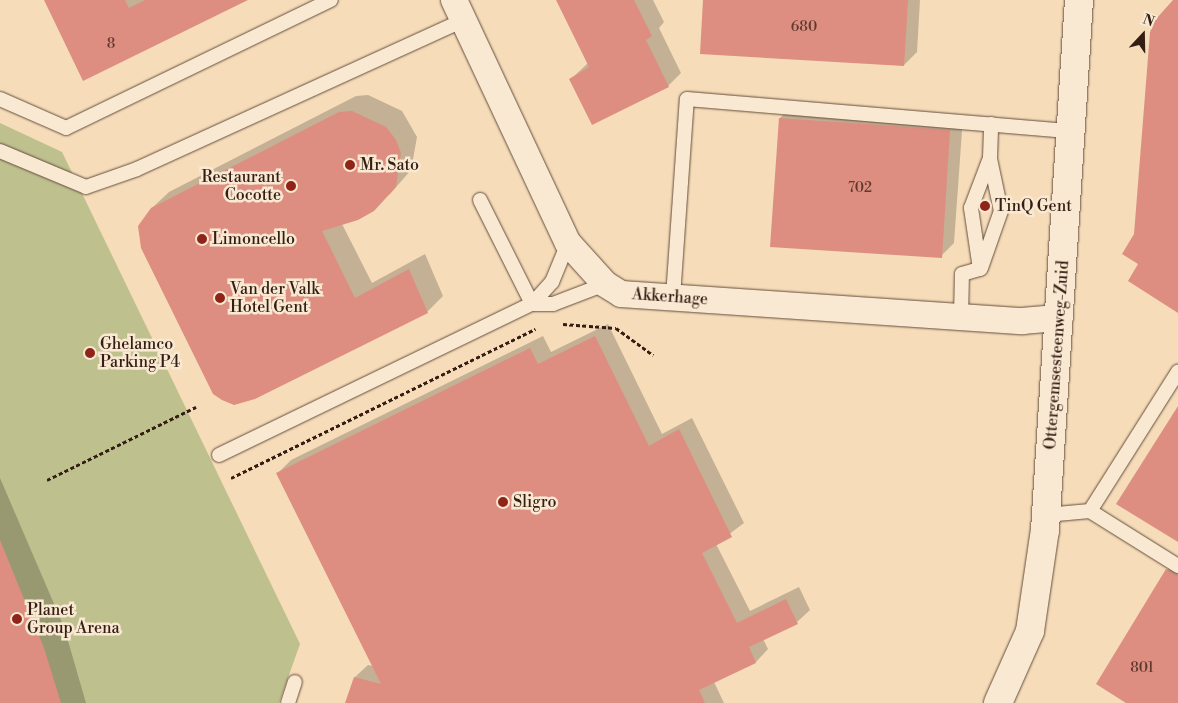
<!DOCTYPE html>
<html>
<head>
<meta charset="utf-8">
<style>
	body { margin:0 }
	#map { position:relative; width:1178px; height:703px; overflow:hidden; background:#f6dcb9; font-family:"Libre Bodoni",serif }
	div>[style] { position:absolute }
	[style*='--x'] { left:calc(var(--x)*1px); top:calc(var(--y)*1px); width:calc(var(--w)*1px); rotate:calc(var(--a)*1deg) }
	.green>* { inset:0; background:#bec08e }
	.shadow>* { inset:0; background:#0003 }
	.building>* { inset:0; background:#dd8e80 }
	.path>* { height:3px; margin-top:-1.5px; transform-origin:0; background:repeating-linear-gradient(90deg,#341e13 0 4px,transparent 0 6.5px) }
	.roads { filter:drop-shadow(0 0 1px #644e3c) drop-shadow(0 0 1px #644e3c) }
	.lane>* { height:14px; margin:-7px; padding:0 7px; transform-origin:7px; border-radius:7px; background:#f9e8d2 }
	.street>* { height:26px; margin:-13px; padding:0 13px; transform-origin:13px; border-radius:13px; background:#f9e8d2 }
	.secondary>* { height:28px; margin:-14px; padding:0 14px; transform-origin:14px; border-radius:14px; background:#f9e8d2 }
	.dots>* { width:14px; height:14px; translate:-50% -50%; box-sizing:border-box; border:2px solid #f9e8d2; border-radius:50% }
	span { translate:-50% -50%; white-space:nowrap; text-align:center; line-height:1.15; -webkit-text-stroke:5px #f9e8d2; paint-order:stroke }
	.number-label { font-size:14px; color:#5e3a2e }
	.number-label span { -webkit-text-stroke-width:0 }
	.poi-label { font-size:16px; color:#341e13 }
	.left { translate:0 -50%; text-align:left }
	.right { translate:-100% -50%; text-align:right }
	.street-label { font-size:16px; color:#341e13 }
	.north { position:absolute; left:1118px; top:10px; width:50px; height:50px; -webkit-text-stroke:4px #f9e8d2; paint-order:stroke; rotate:21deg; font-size:14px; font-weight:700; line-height:20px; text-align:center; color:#341e13 }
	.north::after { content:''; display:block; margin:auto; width:18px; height:22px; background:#341e13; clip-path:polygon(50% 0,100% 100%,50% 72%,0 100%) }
</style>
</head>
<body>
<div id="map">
	<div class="green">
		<i style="clip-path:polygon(0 123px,62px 152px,300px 644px,279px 703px,0 703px)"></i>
	</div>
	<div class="shadow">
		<i style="clip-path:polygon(45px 0,245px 0,83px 79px)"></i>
		<i style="clip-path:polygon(557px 0,653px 0,664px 22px,659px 28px,681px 73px,668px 86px,571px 79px,588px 63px)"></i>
		<i style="clip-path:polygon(705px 0,920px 0,917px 52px,904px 65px)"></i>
		<i style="clip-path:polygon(368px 95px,402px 111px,417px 137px,411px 170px,390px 194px,342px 224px,372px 283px,425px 254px,443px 296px,427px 312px,255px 398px,152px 208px,169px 192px,356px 96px)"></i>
		<i style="clip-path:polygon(793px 105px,963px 117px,954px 243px,941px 256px,772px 246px,780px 118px)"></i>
		<i style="clip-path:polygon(608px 324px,662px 434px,692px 418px,744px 523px,716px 544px,750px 611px,799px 587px,810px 610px,797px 622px,763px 639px,768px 649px,756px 662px,714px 682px,724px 703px,346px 703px,355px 677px,368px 665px,373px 666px,278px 473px,291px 460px,543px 336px,551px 352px)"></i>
		<i style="clip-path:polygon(0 478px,64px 627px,86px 703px,0 703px)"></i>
		<i style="clip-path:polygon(1178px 559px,1178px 703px,1128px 703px,1167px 570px)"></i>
	</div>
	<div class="building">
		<i style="clip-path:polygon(44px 0,125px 0,129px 8px,145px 0,248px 0,83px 81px)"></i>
		<i style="clip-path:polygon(556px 0,634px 0,652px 36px,646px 40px,669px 87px,592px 125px,569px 79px,589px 67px)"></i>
		<i style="clip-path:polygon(703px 0,908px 0,904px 66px,700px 54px)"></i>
		<i style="clip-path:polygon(1173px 0,1178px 0,1178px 313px,1128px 281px,1138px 264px,1122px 254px,1134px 234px,1150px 32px,1156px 19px)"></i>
		<i style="clip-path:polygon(352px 111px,386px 127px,396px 140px,401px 153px,396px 187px,374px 211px,358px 220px,322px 231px,355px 298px,409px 269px,428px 313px,255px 399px,234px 405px,222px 400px,213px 394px,141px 248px,138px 226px,151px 208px,339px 112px)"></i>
		<i style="clip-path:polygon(779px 118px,950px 130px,942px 258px,770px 247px)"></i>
		<i style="clip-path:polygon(595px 336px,649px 446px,679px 429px,732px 537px,702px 553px,737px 623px,786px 599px,798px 624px,749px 647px,756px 663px,699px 690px,705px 703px,345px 703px,354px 677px,381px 684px,276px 473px,530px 348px,538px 364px)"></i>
		<i style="clip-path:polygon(1178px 406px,1178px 542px,1116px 504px)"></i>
		<i style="clip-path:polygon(0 540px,44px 648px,61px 703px,0 703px)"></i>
		<i style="clip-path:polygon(1166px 569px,1178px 575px,1178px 703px,1126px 703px,1096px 684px)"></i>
	</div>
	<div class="path">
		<i style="--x:563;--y:324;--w:53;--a:4.3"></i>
		<i style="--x:616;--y:328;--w:46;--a:36.1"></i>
		<i style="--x:231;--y:478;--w:339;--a:-26.1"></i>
		<i style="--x:47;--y:480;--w:166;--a:-26.1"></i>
	</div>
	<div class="roads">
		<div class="lane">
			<i style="--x:0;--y:99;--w:72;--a:23.7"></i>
			<i style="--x:66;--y:128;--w:294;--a:-25.8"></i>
			<i style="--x:0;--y:151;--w:93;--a:22.7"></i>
			<i style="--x:86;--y:187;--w:54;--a:-19.4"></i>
			<i style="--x:137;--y:169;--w:359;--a:-24.5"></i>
			<i style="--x:480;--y:200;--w:116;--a:63.4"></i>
			<i style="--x:981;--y:268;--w:60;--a:-70.7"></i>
			<i style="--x:1001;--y:211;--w:53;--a:-101.9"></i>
			<i style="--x:673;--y:297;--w:198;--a:-86"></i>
			<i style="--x:687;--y:99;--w:385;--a:4.8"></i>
			<i style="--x:532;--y:304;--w:21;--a:0"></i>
			<i style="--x:553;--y:304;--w:56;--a:-21"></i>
			<i style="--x:961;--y:317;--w:43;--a:-88.7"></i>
			<i style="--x:962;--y:274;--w:19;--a:-16"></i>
			<i style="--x:980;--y:269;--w:62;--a:-98.4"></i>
			<i style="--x:971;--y:208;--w:53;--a:-69.2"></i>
			<i style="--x:990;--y:158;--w:34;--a:-88"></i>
			<i style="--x:219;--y:455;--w:348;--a:-25.8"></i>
			<i style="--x:532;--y:304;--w:30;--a:-48"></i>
			<i style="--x:552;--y:282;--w:42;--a:-67.7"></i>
			<i style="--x:1090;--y:511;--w:165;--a:-57.7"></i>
			<i style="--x:1046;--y:515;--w:44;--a:-5.2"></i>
			<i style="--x:1090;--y:511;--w:104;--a:32"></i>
			<i style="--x:288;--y:703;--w:22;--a:-72"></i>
		</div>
		<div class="street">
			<i style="--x:454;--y:0;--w:268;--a:64.9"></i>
			<i style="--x:568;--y:243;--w:55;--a:47.9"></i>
			<i style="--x:605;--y:284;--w:19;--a:32"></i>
			<i style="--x:621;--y:294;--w:402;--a:3.9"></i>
			<i style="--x:1022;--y:321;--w:38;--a:-5"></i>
		</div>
		<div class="secondary">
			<i style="--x:998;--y:703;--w:79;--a:-66"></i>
			<i style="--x:1030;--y:631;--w:102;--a:-81.6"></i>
			<i style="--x:1045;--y:530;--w:531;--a:-86.33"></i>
		</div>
	</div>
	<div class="dots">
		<i style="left:350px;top:165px;background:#8f2418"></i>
		<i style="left:291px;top:186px;background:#8f2418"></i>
		<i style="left:985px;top:206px;background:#8f2418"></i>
		<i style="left:202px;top:239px;background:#8f2418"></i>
		<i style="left:220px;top:298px;background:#8f2418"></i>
		<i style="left:90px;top:353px;background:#8f2418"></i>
		<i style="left:503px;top:502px;background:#8f2418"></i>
		<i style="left:17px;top:619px;background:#8f2418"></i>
	</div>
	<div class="number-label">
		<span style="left:804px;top:27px">680</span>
		<span style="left:111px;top:44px">8</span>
		<span style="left:860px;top:188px">702</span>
		<span style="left:1142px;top:668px">801</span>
	</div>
	<div class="poi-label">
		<span class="left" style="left:360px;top:165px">Mr. Sato</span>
		<span class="right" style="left:281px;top:186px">Restaurant<br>Cocotte</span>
		<span class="left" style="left:995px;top:206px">TinQ Gent</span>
		<span class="left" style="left:212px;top:239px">Limoncello</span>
		<span class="left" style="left:230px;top:298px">Van der Valk<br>Hotel Gent</span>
		<span class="left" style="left:100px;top:353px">Ghelamco<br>Parking P4</span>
		<span class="left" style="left:513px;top:502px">Sligro</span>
		<span class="left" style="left:27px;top:619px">Planet<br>Group Arena</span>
	</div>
	<div class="street-label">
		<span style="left:670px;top:297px;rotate:4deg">Akkerhage</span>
		<span style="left:1057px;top:355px;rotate:-86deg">Ottergemsesteenweg-Zuid</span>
	</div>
	<div class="north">N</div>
</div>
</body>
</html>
